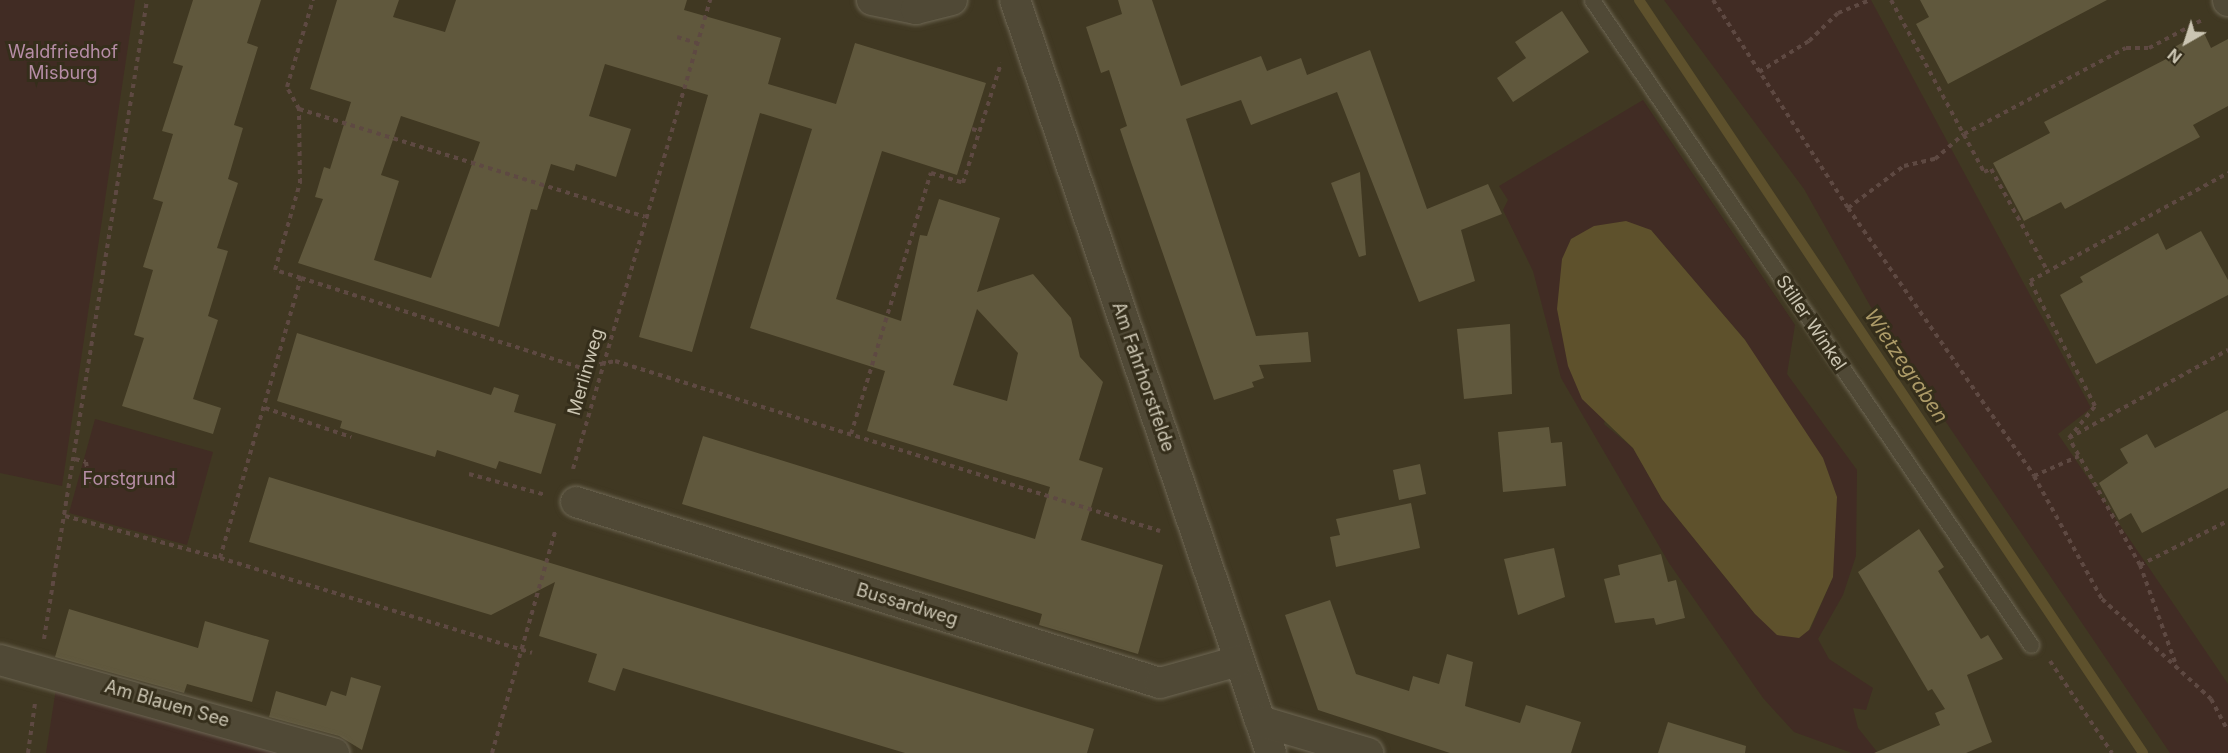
<!DOCTYPE html>
<html>
<head>
<meta charset="utf-8">
<style>
	body { margin:0 }
	#map { position:relative; width:2228px; height:753px; overflow:hidden; background:#403822; font-family:Inter,sans-serif }
	div>[style] { position:absolute }
	[style*='--x'] { left:calc(var(--x)*1px); top:calc(var(--y)*1px); width:calc(var(--w)*1px); rotate:calc(var(--a)*1deg) }
	.green>* { inset:0; background:#412c24 }
	.water>* { inset:0; background:#5e512c }
	.stream>* { height:10px; margin:-5px; padding:0 5px; transform-origin:5px; border-radius:5px; background:#5e512c }
	.building>* { inset:0; background:#60583d }
	.path>* { height:4px; margin-top:-2px; transform-origin:0; background:repeating-linear-gradient(90deg,#5e4942 0 4.5px,transparent 0 9px) }
	.roads { filter:drop-shadow(0 0 2px #6e6754) drop-shadow(0 0 2px #6e6754) }
	.lane>* { height:15px; margin:-7.5px; padding:0 7.5px; transform-origin:7.5px; border-radius:7.5px; background:#504936 }
	.street>* { height:30px; margin:-15px; padding:0 15px; transform-origin:15px; border-radius:15px; background:#504936 }
	span { translate:-50% -50%; white-space:nowrap; text-align:center; line-height:1.15; -webkit-text-stroke:6px #352e1b; paint-order:stroke }
	.park-label { font-size:18px; color:#b68da6 }
	.street-label { font-size:18px; color:#cbc5b2 }
	.water-label { font-size:20px; color:#ad9b68; font-style:italic }
	.north { position:absolute; left:2156px; top:12px; width:60px; height:60px; -webkit-text-stroke:4px #352e1b; paint-order:stroke; rotate:219deg; font-size:16px; font-weight:700; line-height:24px; text-align:center; color:#cbc5b2 }
	.north::after { content:''; display:block; margin:auto; width:21px; height:27px; background:#cbc5b2; clip-path:polygon(50% 0,100% 100%,50% 72%,0 100%) }
</style>
</head>
<body>
<div id="map">
	<div class="green">
		<i style="clip-path:polygon(0 0,135px 0,62px 486px,0 473px)"></i>
		<i style="clip-path:polygon(1664px 0,1871px 0,2091px 408px,2058px 434px,2228px 684px,2228px 753px,2170px 753px,1885px 332px,1804px 189px)"></i>
		<i style="clip-path:polygon(evenodd,1643px 100px,1795px 325px,1787px 374px,1857px 470px,1856px 556px,1843px 595px,1818px 639px,1829px 659px,1873px 688px,1866px 710px,1853px 708px,1858px 728px,1878px 753px,1852px 753px,1794px 732px,1763px 698px,1669px 563px,1561px 378px,1533px 271px,1503px 210px,1508px 200px,1499px 186px,1643px 100px,1651px 230px,1745px 340px,1833px 577px,1810px 630px,1755px 614px,1662px 499px,1633px 448px,1604px 424px,1651px 230px)"></i>
		<i style="clip-path:polygon(95px 419px,213px 452px,187px 545px,69px 513px)"></i>
		<i style="clip-path:polygon(57px 682px,286px 753px,46px 753px)"></i>
	</div>
	<div class="water">
		<i style="clip-path:polygon(1626px 221px,1651px 230px,1745px 340px,1823px 458px,1837px 497px,1833px 577px,1809px 630px,1799px 638px,1777px 635px,1755px 614px,1662px 499px,1633px 448px,1582px 399px,1568px 366px,1557px 309px,1562px 259px,1571px 239px,1594px 226px)"></i>
	</div>
	<div class="stream">
		<i style="--x:1639;--y:0;--w:906;--a:56.2"></i>
	</div>
	<div class="building">
		<i style="clip-path:polygon(193px 0,261px 0,247px 43px,258px 47px,234px 125px,243px 128px,228px 179px,238px 183px,217px 248px,228px 251px,208px 316px,218px 320px,193px 399px,221px 408px,213px 434px,122px 406px,144px 338px,134px 335px,153px 270px,143px 267px,163px 202px,153px 199px,173px 134px,162px 131px,183px 66px,173px 63px)"></i>
		<i style="clip-path:polygon(evenodd,337px 0,399px 0,393px 17px,445px 32px,456px 0,687px 0,684px 10px,781px 38px,768px 84px,836px 104px,855px 43px,986px 83px,957px 175px,882px 151px,836px 299px,901px 321px,920px 235px,927px 236px,939px 199px,1000px 218px,977px 292px,1033px 274px,1071px 318px,1080px 357px,1103px 382px,1079px 460px,1103px 468px,1081px 540px,1163px 565px,1138px 654px,1039px 625px,1042px 614px,682px 504px,703px 436px,1035px 539px,1050px 487px,867px 431px,885px 371px,750px 328px,812px 129px,760px 113px,692px 352px,639px 337px,708px 95px,605px 64px,589px 116px,631px 129px,616px 177px,576px 164px,574px 171px,551px 164px,537px 210px,531px 209px,499px 327px,298px 263px,323px 199px,315px 197px,324px 167px,330px 169px,351px 102px,310px 89px,337px 0,401px 116px,480px 142px,431px 278px,374px 260px,399px 181px,381px 175px,401px 116px,337px 0,977px 309px,1018px 353px,1007px 401px,953px 385px,977px 309px)"></i>
		<i style="clip-path:polygon(1118px 0,1152px 0,1181px 86px,1261px 56px,1267px 71px,1301px 58px,1307px 75px,1370px 50px,1427px 209px,1488px 184px,1502px 214px,1461px 230px,1475px 281px,1419px 302px,1337px 92px,1251px 125px,1241px 100px,1186px 119px,1256px 336px,1308px 332px,1311px 362px,1259px 365px,1264px 378px,1252px 382px,1254px 387px,1214px 400px,1132px 165px,1120px 129px,1127px 126px,1109px 70px,1101px 73px,1086px 27px,1122px 14px)"></i>
		<i style="clip-path:polygon(1920px 0,2107px 0,1948px 84px,1916px 24px,1929px 17px)"></i>
		<i style="clip-path:polygon(1562px 11px,1589px 52px,1513px 102px,1497px 78px,1526px 58px,1515px 42px)"></i>
		<i style="clip-path:polygon(2203px 31px,2211px 48px,2228px 39px,2228px 106px,2193px 125px,2200px 137px,2065px 209px,2061px 202px,2024px 221px,1993px 163px,2050px 133px,2044px 122px,2174px 55px,2171px 49px)"></i>
		<i style="clip-path:polygon(1360px 172px,1366px 255px,1359px 257px,1331px 183px)"></i>
		<i style="clip-path:polygon(2201px 231px,2228px 280px,2228px 295px,2096px 364px,2060px 295px,2083px 282px,2080px 277px,2158px 233px,2166px 250px)"></i>
		<i style="clip-path:polygon(1510px 324px,1512px 394px,1464px 399px,1457px 329px)"></i>
		<i style="clip-path:polygon(297px 333px,491px 395px,494px 387px,519px 395px,514px 412px,556px 424px,541px 474px,499px 461px,496px 469px,437px 450px,435px 457px,340px 428px,342px 421px,277px 401px)"></i>
		<i style="clip-path:polygon(2228px 410px,2228px 488px,2142px 533px,2131px 513px,2119px 520px,2099px 483px,2128px 463px,2120px 449px,2147px 434px,2155px 448px)"></i>
		<i style="clip-path:polygon(1549px 427px,1551px 443px,1562px 442px,1566px 486px,1503px 492px,1498px 432px)"></i>
		<i style="clip-path:polygon(1420px 464px,1426px 494px,1399px 500px,1393px 470px)"></i>
		<i style="clip-path:polygon(269px 477px,1094px 729px,1087px 753px,905px 753px,623px 668px,615px 691px,588px 682px,597px 654px,539px 636px,555px 582px,491px 615px,249px 542px)"></i>
		<i style="clip-path:polygon(1411px 503px,1420px 548px,1336px 567px,1330px 537px,1340px 535px,1336px 519px)"></i>
		<i style="clip-path:polygon(1919px 529px,1944px 567px,1938px 571px,1981px 639px,1988px 635px,2003px 659px,1967px 675px,1992px 742px,1966px 753px,1874px 753px,1940px 725px,1935px 713px,1945px 709px,1932px 689px,1928px 691px,1858px 572px)"></i>
		<i style="clip-path:polygon(1554px 548px,1565px 597px,1518px 615px,1504px 559px)"></i>
		<i style="clip-path:polygon(1661px 554px,1668px 582px,1676px 580px,1685px 618px,1656px 625px,1654px 618px,1615px 623px,1604px 579px,1620px 575px,1618px 565px)"></i>
		<i style="clip-path:polygon(1330px 600px,1356px 674px,1409px 691px,1413px 676px,1439px 684px,1447px 654px,1473px 662px,1465px 706px,1520px 723px,1526px 705px,1581px 722px,1571px 753px,1450px 753px,1318px 710px,1285px 615px)"></i>
		<i style="clip-path:polygon(69px 609px,198px 648px,205px 621px,269px 640px,252px 702px,187px 684px,184px 693px,55px 657px)"></i>
		<i style="clip-path:polygon(351px 677px,381px 686px,362px 750px,339px 736px,269px 717px,276px 691px,326px 706px,331px 691px,346px 696px)"></i>
		<i style="clip-path:polygon(1668px 722px,1746px 746px,1745px 753px,1658px 753px)"></i>
	</div>
	<div class="path">
		<i style="--x:1713;--y:0;--w:248;--a:57"></i>
		<i style="--x:1848;--y:208;--w:326;--a:55.2"></i>
		<i style="--x:2034;--y:476;--w:141;--a:61.1"></i>
		<i style="--x:2102;--y:599;--w:148;--a:42.5"></i>
		<i style="--x:2211;--y:699;--w:36;--a:62"></i>
		<i style="--x:1891;--y:0;--w:196;--a:61.6"></i>
		<i style="--x:1984;--y:172;--w:8;--a:-23"></i>
		<i style="--x:1991;--y:169;--w:118;--a:61"></i>
		<i style="--x:677;--y:37;--w:21;--a:17"></i>
		<i style="--x:1759;--y:72;--w:59;--a:-31.8"></i>
		<i style="--x:1809;--y:41;--w:40;--a:-44"></i>
		<i style="--x:1838;--y:13;--w:35;--a:-22"></i>
		<i style="--x:299;--y:109;--w:362;--a:17.3"></i>
		<i style="--x:972;--y:129;--w:7;--a:16"></i>
		<i style="--x:1848;--y:208;--w:70;--a:-36.9"></i>
		<i style="--x:1904;--y:166;--w:32;--a:-13"></i>
		<i style="--x:1935;--y:159;--w:38;--a:-41"></i>
		<i style="--x:1964;--y:134;--w:183;--a:-28"></i>
		<i style="--x:2126;--y:48;--w:23;--a:0"></i>
		<i style="--x:2149;--y:48;--w:60;--a:-27.8"></i>
		<i style="--x:301;--y:278;--w:295;--a:17.8"></i>
		<i style="--x:582;--y:368;--w:34;--a:-12"></i>
		<i style="--x:615;--y:361;--w:571;--a:17.32"></i>
		<i style="--x:265;--y:408;--w:91;--a:18.6"></i>
		<i style="--x:851;--y:434;--w:273;--a:-73"></i>
		<i style="--x:931;--y:173;--w:34;--a:17"></i>
		<i style="--x:963;--y:183;--w:126;--a:-72.4"></i>
		<i style="--x:2069;--y:438;--w:182;--a:-29"></i>
		<i style="--x:75;--y:459;--w:11;--a:15"></i>
		<i style="--x:86;--y:462;--w:19;--a:81"></i>
		<i style="--x:89;--y:481;--w:25;--a:9"></i>
		<i style="--x:573;--y:469;--w:489;--a:-73.7"></i>
		<i style="--x:469;--y:474;--w:80;--a:15.3"></i>
		<i style="--x:2034;--y:476;--w:49;--a:-24"></i>
		<i style="--x:65;--y:516;--w:161;--a:15.2"></i>
		<i style="--x:220;--y:558;--w:291;--a:-73.9"></i>
		<i style="--x:301;--y:278;--w:27;--a:-163"></i>
		<i style="--x:275;--y:270;--w:91;--a:-74"></i>
		<i style="--x:300;--y:183;--w:74;--a:-90.8"></i>
		<i style="--x:299;--y:109;--w:25;--a:-119"></i>
		<i style="--x:287;--y:87;--w:91;--a:-73.4"></i>
		<i style="--x:220;--y:558;--w:326;--a:16.9"></i>
		<i style="--x:2140;--y:565;--w:98;--a:-26.6"></i>
		<i style="--x:44;--y:639;--w:647;--a:-80.84"></i>
		<i style="--x:2050;--y:661;--w:111;--a:56"></i>
		<i style="--x:2175;--y:662;--w:103;--a:-109.8"></i>
		<i style="--x:2140;--y:565;--w:145;--a:-119.2"></i>
		<i style="--x:2069;--y:438;--w:41;--a:-50.9"></i>
		<i style="--x:2095;--y:406;--w:141;--a:-117.5"></i>
		<i style="--x:2030;--y:281;--w:226;--a:-28.6"></i>
		<i style="--x:28;--y:753;--w:50;--a:-82"></i>
		<i style="--x:492;--y:753;--w:233;--a:-74.1"></i>
	</div>
	<div class="roads">
		<div class="lane">
			<i style="--x:1592;--y:0;--w:780;--a:55.76"></i>
		</div>
		<div class="street">
			<i style="--x:872;--y:0;--w:45;--a:11.6"></i>
			<i style="--x:916;--y:9;--w:37;--a:-14"></i>
			<i style="--x:1015;--y:0;--w:795;--a:71.22"></i>
			<i style="--x:2228;--y:0;--w:1;--a:90"></i>
			<i style="--x:576;--y:502;--w:611;--a:17.22"></i>
			<i style="--x:1160;--y:683;--w:82;--a:-15.6"></i>
			<i style="--x:0;--y:660;--w:347;--a:15.6"></i>
			<i style="--x:1260;--y:721;--w:113;--a:16.5"></i>
		</div>
	</div>
	<div class="park-label">
		<span style="left:63px;top:63px">Waldfriedhof<br>Misburg</span>
		<span style="left:129px;top:479px">Forstgrund</span>
	</div>
	<div class="street-label">
		<span style="left:1811px;top:323px;rotate:56deg">Stiller Winkel</span>
		<span style="left:586px;top:372px;rotate:-74deg">Merlinweg</span>
		<span style="left:1143px;top:377px;rotate:71deg">Am Fahrhorstfelde</span>
		<span style="left:907px;top:605px;rotate:17deg">Bussardweg</span>
		<span style="left:167px;top:704px;rotate:16deg">Am Blauen See</span>
	</div>
	<div class="water-label">
		<span style="left:1906px;top:366px;rotate:56deg">Wietzegraben</span>
	</div>
	<div class="north">N</div>
</div>
</body>
</html>
